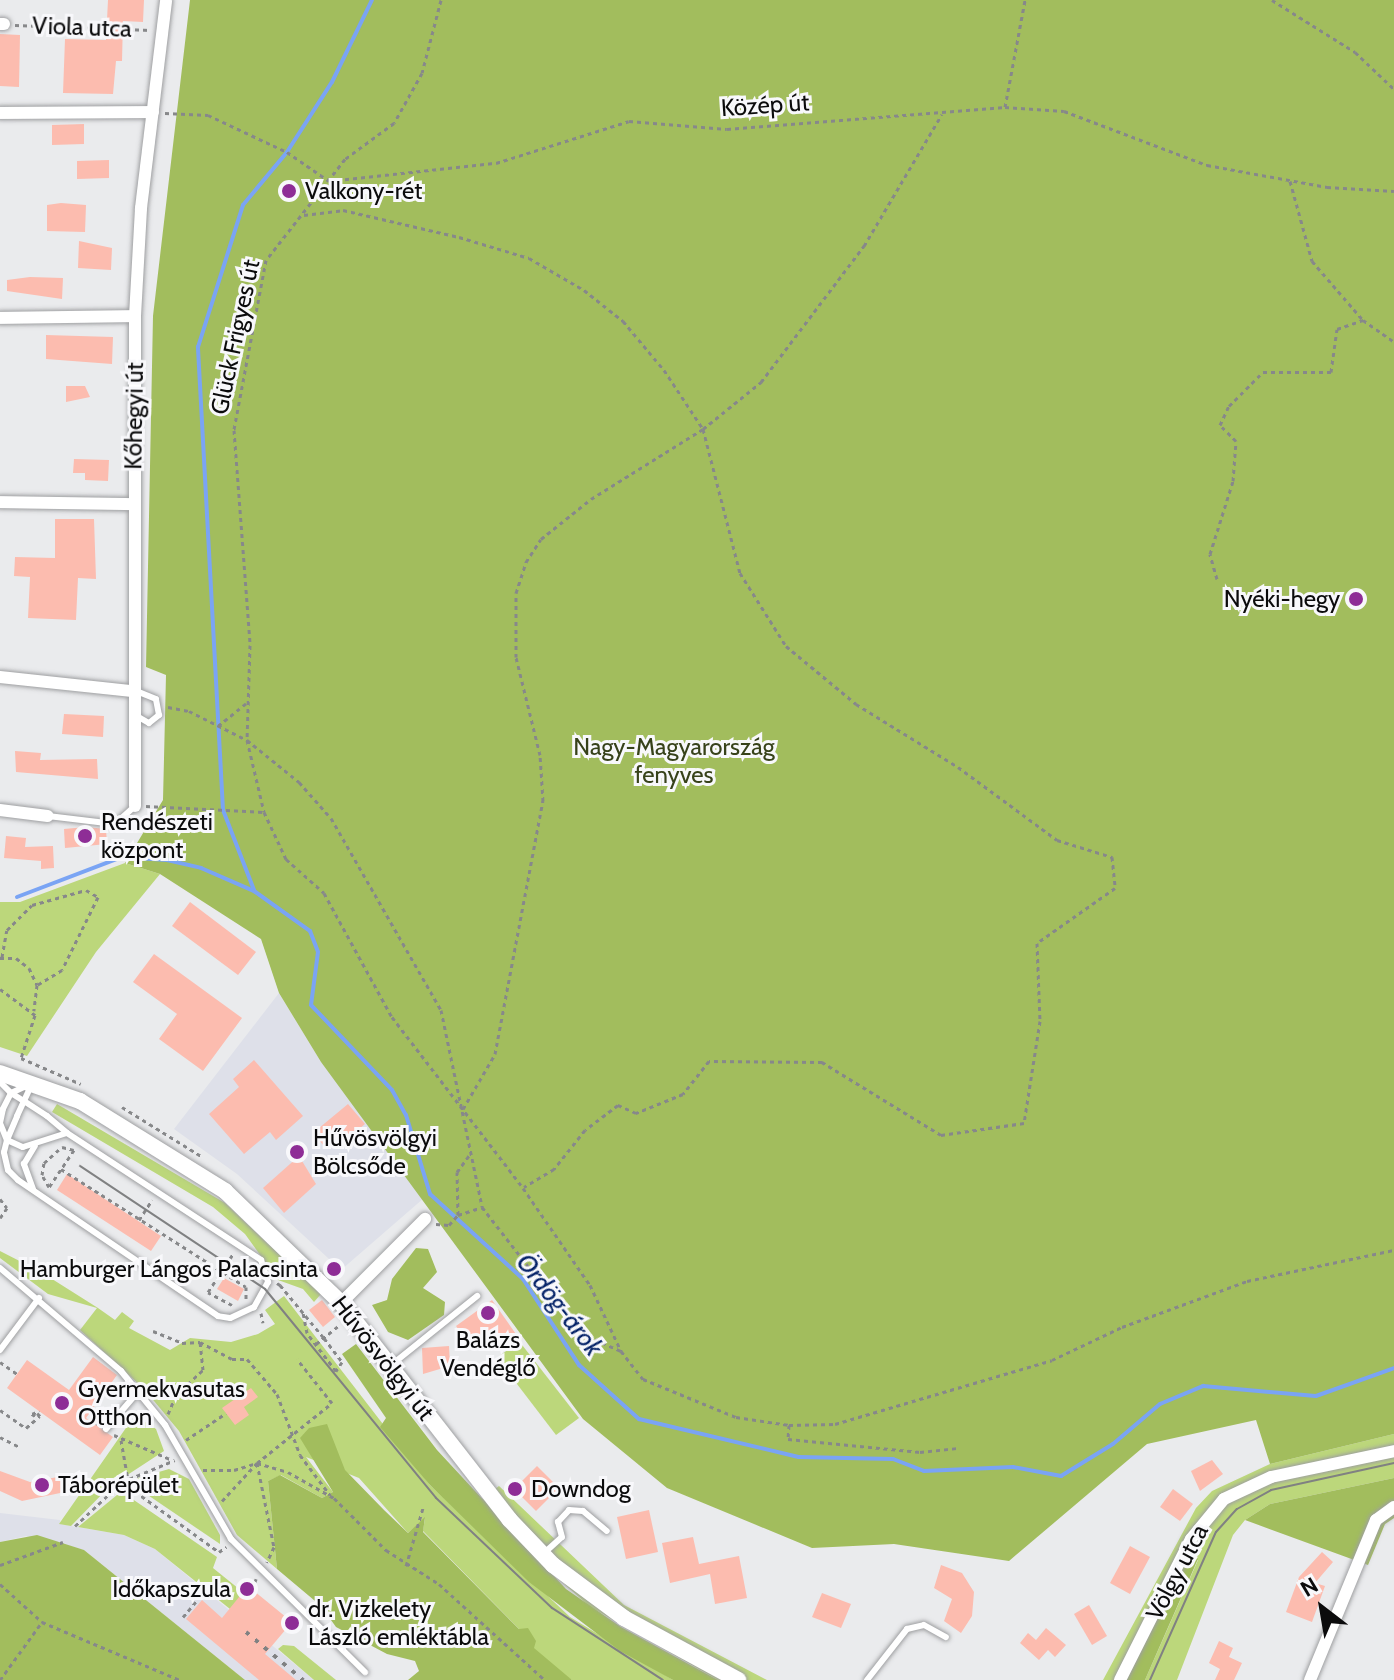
<!DOCTYPE html>
<html>
<head>
<meta charset="utf-8">
<style>
	body { margin:0 }
	#map { position:relative; width:1394px; height:1680px; overflow:hidden; background:#eaebed; font-family:Cabin,sans-serif }
	div>[style] { position:absolute }
	[style*='--x'] { left:calc(var(--x)*1px); top:calc(var(--y)*1px); width:calc(var(--w)*1px); rotate:calc(var(--a)*1deg) }
	.built>* { inset:0; background:#dee0e9 }
	.green>* { inset:0; background:#bcd77b }
	.forest>* { inset:0; background:#a2bd5d }
	.stream>* { height:4px; margin:-2px; padding:0 2px; transform-origin:2px; border-radius:2px; background:#7aa4f4 }
	.building>* { inset:0; background:#fcbcaf }
	.path>* { height:3px; margin-top:-1.5px; transform-origin:0; background:repeating-linear-gradient(90deg,#87888a 0 4px,transparent 0 8px) }
	.roads { filter:drop-shadow(0 0 2px #9e9fa1) drop-shadow(0 0 2px #9e9fa1) }
	.service>* { height:6px; margin:-3px; padding:0 3px; transform-origin:3px; border-radius:3px; background:#fff }
	.minor>* { height:12px; margin:-6px; padding:0 6px; transform-origin:6px; border-radius:6px; background:#fff }
	.secondary>* { height:16px; margin:-8px; padding:0 8px; transform-origin:8px; border-radius:8px; background:#fff }
	.tram>* { height:2px; margin:-1px; padding:0 1px; transform-origin:1px; border-radius:1px; background:#808182 }
	.rail>* { height:4px; margin-top:-2px; transform-origin:0; background:repeating-linear-gradient(90deg,#808182 0 4px,transparent 0 12px) }
	.dots>* { width:22px; height:22px; translate:-50% -50%; box-sizing:border-box; border:4px solid #f8f8fb; border-radius:50% }
	span { translate:-50% -50%; white-space:nowrap; text-align:center; line-height:1.15; -webkit-text-stroke:6px #f8f8fb; paint-order:stroke }
	.street-label { font-size:24px; color:#0b0b0c }
	.poi-label { font-size:24px; color:#0b0b0c }
	.left { translate:0 -50%; text-align:left }
	.right { translate:-100% -50%; text-align:right }
	.park-label { font-size:24px; color:#37421a }
	.water-label { font-size:26px; color:#042267; font-style:italic }
	.north { position:absolute; left:1282px; top:1568px; width:80px; height:80px; -webkit-text-stroke:6px #f8f8fb; paint-order:stroke; rotate:329deg; font-size:22px; font-weight:700; line-height:32px; text-align:center; color:#0b0b0c }
	.north::after { content:''; display:block; margin:auto; width:28px; height:36px; background:#0b0b0c; clip-path:polygon(50% 0,100% 100%,50% 72%,0 100%) }
</style>
</head>
<body>
<div id="map">
	<div class="built">
		<i style="clip-path:polygon(279px 993px,321px 1062px,424px 1198px,341px 1270px,237px 1174px,174px 1129px)"></i>
		<i style="clip-path:polygon(0 1513px,60px 1520px,60px 1524px,124px 1535px,155px 1549px,314px 1680px,245px 1680px,84px 1550px,26px 1536px,0 1542px)"></i>
	</div>
	<div class="green">
		<i style="clip-path:polygon(125px 863px,160px 874px,96px 952px,27px 1056px,0 1047px,0 902px,20px 902px)"></i>
		<i style="clip-path:polygon(57px 1104px,225px 1203px,321px 1294px,314px 1302px,303px 1289px,278px 1280px,245px 1234px,213px 1207px,52px 1112px)"></i>
		<i style="clip-path:polygon(0 1251px,41px 1272px,98px 1308px,115px 1320px,122px 1312px,134px 1321px,129px 1328px,170px 1350px,190px 1338px,231px 1342px,258px 1334px,275px 1324px,265px 1310px,284px 1296px,430px 1485px,570px 1617px,673px 1680px,572px 1680px,558px 1672px,533px 1648px,528px 1629px,519px 1629px,423px 1531px,425px 1518px,408px 1533px,359px 1478px,306px 1457px,333px 1492px,322px 1498px,281px 1475px,268px 1481px,277px 1569px,237px 1535px,179px 1431px,144px 1389px,80px 1330px,97px 1308px,48px 1294px,0 1258px)"></i>
		<i style="clip-path:polygon(519px 1341px,579px 1418px,556px 1435px,497px 1358px)"></i>
		<i style="clip-path:polygon(142px 1420px,156px 1429px,164px 1451px,109px 1487px,71px 1526px,59px 1524px,128px 1425px)"></i>
		<i style="clip-path:polygon(1394px 1434px,1394px 1478px,1270px 1504px,1245px 1520px,1233px 1535px,1177px 1680px,1145px 1680px,1198px 1560px,1190px 1555px,1124px 1680px,1103px 1680px,1196px 1508px,1212px 1491px,1270px 1464px)"></i>
		<i style="clip-path:polygon(169px 1469px,189px 1479px,220px 1535px,220px 1544px,133px 1485px,138px 1478px)"></i>
		<i style="clip-path:polygon(499px 1486px,624px 1605px,767px 1680px,718px 1680px,589px 1606px,522px 1546px,481px 1500px)"></i>
		<i style="clip-path:polygon(117px 1495px,128px 1496px,217px 1557px,213px 1568px,244px 1593px,230px 1609px,155px 1549px,124px 1535px,78px 1527px)"></i>
		<i style="clip-path:polygon(283px 1645px,294px 1646px,336px 1680px,314px 1680px,278px 1649px)"></i>
	</div>
	<div class="forest">
		<i style="clip-path:polygon(190px 0,1394px 0,1394px 1434px,1270px 1464px,1256px 1420px,1147px 1444px,1009px 1561px,894px 1544px,812px 1548px,667px 1488px,583px 1419px,321px 1062px,279px 993px,261px 939px,160px 874px,125px 863px,163px 800px,166px 675px,146px 667px,153px 316px)"></i>
		<i style="clip-path:polygon(416px 1248px,428px 1249px,437px 1272px,423px 1288px,445px 1302px,444px 1315px,408px 1340px,388px 1332px,372px 1305px,387px 1300px,392px 1279px)"></i>
		<i style="clip-path:polygon(356px 1344px,437px 1450px,566px 1589px,621px 1627px,718px 1680px,673px 1680px,620px 1651px,529px 1582px,430px 1485px,380px 1427px,386px 1418px,342px 1354px)"></i>
		<i style="clip-path:polygon(327px 1424px,345px 1470px,384px 1510px,408px 1533px,425px 1517px,423px 1532px,519px 1629px,528px 1628px,536px 1641px,534px 1648px,572px 1680px,408px 1680px,419px 1671px,415px 1661px,387px 1654px,336px 1627px,321px 1606px,277px 1569px,268px 1481px,280px 1475px,322px 1498px,333px 1492px,300px 1438px,309px 1428px)"></i>
		<i style="clip-path:polygon(1394px 1478px,1394px 1518px,1385px 1524px,1368px 1565px,1245px 1520px,1270px 1504px)"></i>
		<i style="clip-path:polygon(37px 1535px,84px 1550px,245px 1680px,0 1680px,0 1542px)"></i>
		<i style="clip-path:polygon(1190px 1554px,1198px 1559px,1145px 1680px,1125px 1680px)"></i>
	</div>
	<div class="stream">
		<i style="--x:254;--y:890;--w:86;--a:-111.2"></i>
		<i style="--x:223;--y:810;--w:464;--a:-93.1"></i>
		<i style="--x:198;--y:347;--w:149;--a:-72.4"></i>
		<i style="--x:243;--y:205;--w:69;--a:-50.3"></i>
		<i style="--x:287;--y:152;--w:83;--a:-57.3"></i>
		<i style="--x:332;--y:82;--w:91;--a:-64"></i>
		<i style="--x:17;--y:897;--w:112;--a:-20.9"></i>
		<i style="--x:122;--y:857;--w:45;--a:3.8"></i>
		<i style="--x:167;--y:860;--w:35;--a:13"></i>
		<i style="--x:201;--y:868;--w:58;--a:23.5"></i>
		<i style="--x:254;--y:891;--w:69;--a:35.5"></i>
		<i style="--x:310;--y:931;--w:22;--a:69"></i>
		<i style="--x:318;--y:952;--w:53;--a:97.5"></i>
		<i style="--x:311;--y:1005;--w:117;--a:46.4"></i>
		<i style="--x:392;--y:1090;--w:29;--a:61"></i>
		<i style="--x:406;--y:1115;--w:83;--a:73.1"></i>
		<i style="--x:430;--y:1194;--w:126;--a:42.4"></i>
		<i style="--x:523;--y:1279;--w:103;--a:56.9"></i>
		<i style="--x:579;--y:1365;--w:81;--a:42"></i>
		<i style="--x:639;--y:1419;--w:164;--a:13.4"></i>
		<i style="--x:799;--y:1457;--w:94;--a:1.2"></i>
		<i style="--x:893;--y:1459;--w:33;--a:21"></i>
		<i style="--x:924;--y:1471;--w:89;--a:-2.6"></i>
		<i style="--x:1013;--y:1467;--w:49;--a:10.6"></i>
		<i style="--x:1061;--y:1476;--w:61;--a:-31.6"></i>
		<i style="--x:1113;--y:1444;--w:62;--a:-40.4"></i>
		<i style="--x:1160;--y:1404;--w:47;--a:-22.7"></i>
		<i style="--x:1203;--y:1386;--w:113;--a:5.1"></i>
		<i style="--x:1316;--y:1396;--w:83;--a:-19.7"></i>
	</div>
	<div class="building">
		<i style="clip-path:polygon(108px 0,144px 0,143px 22px,123px 21px,122px 61px,116px 61px,113px 94px,63px 93px,65px 39px,106px 40px)"></i>
		<i style="clip-path:polygon(0 34px,20px 35px,19px 87px,0 86px)"></i>
		<i style="clip-path:polygon(84px 124px,84px 144px,52px 145px,52px 125px)"></i>
		<i style="clip-path:polygon(109px 160px,109px 178px,77px 179px,77px 161px)"></i>
		<i style="clip-path:polygon(61px 203px,86px 205px,85px 232px,47px 231px,47px 205px)"></i>
		<i style="clip-path:polygon(79px 241px,112px 248px,111px 270px,78px 268px)"></i>
		<i style="clip-path:polygon(30px 277px,63px 278px,62px 299px,7px 291px,7px 280px)"></i>
		<i style="clip-path:polygon(46px 335px,113px 337px,112px 364px,46px 359px)"></i>
		<i style="clip-path:polygon(66px 386px,85px 386px,90px 397px,66px 402px)"></i>
		<i style="clip-path:polygon(74px 459px,109px 460px,108px 481px,85px 480px,85px 473px,73px 473px)"></i>
		<i style="clip-path:polygon(55px 519px,94px 519px,96px 579px,78px 578px,76px 620px,28px 618px,30px 577px,14px 576px,15px 557px,55px 558px)"></i>
		<i style="clip-path:polygon(64px 714px,104px 716px,103px 737px,62px 734px)"></i>
		<i style="clip-path:polygon(15px 751px,41px 753px,40px 760px,97px 759px,98px 779px,16px 772px)"></i>
		<i style="clip-path:polygon(86px 827px,106px 829px,107px 844px,65px 848px,64px 829px)"></i>
		<i style="clip-path:polygon(6px 836px,26px 838px,25px 847px,53px 846px,54px 868px,41px 869px,41px 861px,4px 858px)"></i>
		<i style="clip-path:polygon(190px 902px,256px 952px,238px 975px,172px 926px)"></i>
		<i style="clip-path:polygon(154px 954px,242px 1018px,203px 1071px,159px 1039px,177px 1014px,133px 982px)"></i>
		<i style="clip-path:polygon(254px 1060px,303px 1116px,276px 1140px,270px 1132px,244px 1154px,209px 1114px,239px 1087px,233px 1079px)"></i>
		<i style="clip-path:polygon(348px 1104px,365px 1124px,341px 1144px,335px 1138px,324px 1146px,313px 1133px)"></i>
		<i style="clip-path:polygon(299px 1156px,316px 1184px,284px 1213px,263px 1188px)"></i>
		<i style="clip-path:polygon(67px 1174px,161px 1236px,151px 1251px,57px 1190px)"></i>
		<i style="clip-path:polygon(224px 1278px,244px 1289px,238px 1301px,217px 1289px)"></i>
		<i style="clip-path:polygon(322px 1300px,335px 1317px,323px 1327px,309px 1310px)"></i>
		<i style="clip-path:polygon(492px 1300px,518px 1337px,506px 1345px,495px 1330px,471px 1347px,456px 1326px)"></i>
		<i style="clip-path:polygon(449px 1346px,450px 1366px,423px 1374px,422px 1348px)"></i>
		<i style="clip-path:polygon(93px 1357px,117px 1375px,86px 1418px,113px 1437px,100px 1455px,7px 1388px,27px 1360px,69px 1390px)"></i>
		<i style="clip-path:polygon(251px 1388px,258px 1397px,244px 1407px,249px 1415px,235px 1425px,222px 1408px)"></i>
		<i style="clip-path:polygon(1212px 1460px,1223px 1474px,1200px 1491px,1191px 1471px)"></i>
		<i style="clip-path:polygon(537px 1466px,559px 1488px,536px 1511px,514px 1489px)"></i>
		<i style="clip-path:polygon(0 1471px,30px 1482px,80px 1473px,84px 1488px,22px 1501px,0 1491px)"></i>
		<i style="clip-path:polygon(1173px 1489px,1193px 1504px,1180px 1521px,1160px 1507px)"></i>
		<i style="clip-path:polygon(649px 1510px,658px 1552px,626px 1559px,617px 1517px)"></i>
		<i style="clip-path:polygon(693px 1537px,699px 1564px,739px 1556px,747px 1598px,715px 1604px,710px 1574px,670px 1583px,662px 1543px)"></i>
		<i style="clip-path:polygon(1130px 1546px,1150px 1557px,1130px 1594px,1110px 1583px)"></i>
		<i style="clip-path:polygon(1322px 1552px,1333px 1562px,1315px 1583px,1325px 1586px,1312px 1622px,1286px 1612px,1299px 1577px)"></i>
		<i style="clip-path:polygon(941px 1565px,962px 1573px,974px 1592px,972px 1616px,961px 1633px,944px 1621px,952px 1599px,934px 1588px)"></i>
		<i style="clip-path:polygon(248px 1586px,292px 1622px,265px 1654px,296px 1680px,259px 1680px,186px 1619px,202px 1600px,222px 1618px)"></i>
		<i style="clip-path:polygon(822px 1593px,851px 1604px,841px 1628px,812px 1617px)"></i>
		<i style="clip-path:polygon(1089px 1605px,1107px 1636px,1092px 1645px,1074px 1614px)"></i>
		<i style="clip-path:polygon(1046px 1628px,1066px 1645px,1055px 1657px,1048px 1650px,1039px 1660px,1020px 1643px,1028px 1633px,1036px 1640px)"></i>
		<i style="clip-path:polygon(1219px 1641px,1233px 1648px,1229px 1657px,1242px 1663px,1234px 1680px,1215px 1680px,1220px 1669px,1209px 1663px)"></i>
	</div>
	<div class="path">
		<i style="--x:441;--y:0;--w:75;--a:104.6"></i>
		<i style="--x:422;--y:73;--w:57;--a:119.2"></i>
		<i style="--x:394;--y:123;--w:61;--a:143.7"></i>
		<i style="--x:345;--y:159;--w:128;--a:128"></i>
		<i style="--x:266;--y:260;--w:173;--a:100.7"></i>
		<i style="--x:234;--y:430;--w:216;--a:85.7"></i>
		<i style="--x:250;--y:645;--w:95;--a:91.8"></i>
		<i style="--x:247;--y:740;--w:74;--a:76.7"></i>
		<i style="--x:264;--y:812;--w:52;--a:64.9"></i>
		<i style="--x:286;--y:859;--w:51;--a:41.8"></i>
		<i style="--x:324;--y:893;--w:141;--a:61.3"></i>
		<i style="--x:392;--y:1017;--w:215;--a:52.5"></i>
		<i style="--x:523;--y:1188;--w:118;--a:55.4"></i>
		<i style="--x:590;--y:1285;--w:73;--a:64.8"></i>
		<i style="--x:621;--y:1351;--w:36;--a:52"></i>
		<i style="--x:643;--y:1379;--w:100;--a:22.2"></i>
		<i style="--x:736;--y:1417;--w:54;--a:8.6"></i>
		<i style="--x:789;--y:1425;--w:46;--a:-1.2"></i>
		<i style="--x:835;--y:1424;--w:226;--a:-16.4"></i>
		<i style="--x:1052;--y:1360;--w:77;--a:-25.2"></i>
		<i style="--x:1122;--y:1327;--w:133;--a:-20.2"></i>
		<i style="--x:1247;--y:1281;--w:150;--a:-11.9"></i>
		<i style="--x:1272;--y:0;--w:98;--a:32.1"></i>
		<i style="--x:1355;--y:52;--w:54;--a:43.5"></i>
		<i style="--x:15;--y:25;--w:136;--a:2.1"></i>
		<i style="--x:1005;--y:107;--w:109;--a:-79.4"></i>
		<i style="--x:165;--y:113;--w:43;--a:2.7"></i>
		<i style="--x:208;--y:115;--w:87;--a:25.1"></i>
		<i style="--x:287;--y:152;--w:51;--a:34.6"></i>
		<i style="--x:329;--y:181;--w:168;--a:-6.2"></i>
		<i style="--x:496;--y:163;--w:139;--a:-17.5"></i>
		<i style="--x:629;--y:121;--w:98;--a:4.7"></i>
		<i style="--x:727;--y:129;--w:279;--a:-4.5"></i>
		<i style="--x:1005;--y:107;--w:59;--a:3.9"></i>
		<i style="--x:1064;--y:111;--w:153;--a:20.7"></i>
		<i style="--x:1207;--y:165;--w:122;--a:10.4"></i>
		<i style="--x:1327;--y:187;--w:67;--a:3.4"></i>
		<i style="--x:1290;--y:181;--w:83;--a:74.6"></i>
		<i style="--x:1312;--y:261;--w:78;--a:49.2"></i>
		<i style="--x:1363;--y:320;--w:38;--a:35"></i>
		<i style="--x:304;--y:215;--w:39;--a:-7"></i>
		<i style="--x:343;--y:210;--w:119;--a:13.1"></i>
		<i style="--x:459;--y:237;--w:73;--a:16.7"></i>
		<i style="--x:529;--y:258;--w:64;--a:30.2"></i>
		<i style="--x:584;--y:290;--w:50;--a:38.5"></i>
		<i style="--x:623;--y:321;--w:64;--a:50.1"></i>
		<i style="--x:664;--y:370;--w:71;--a:56.5"></i>
		<i style="--x:703;--y:429;--w:149;--a:75.6"></i>
		<i style="--x:740;--y:573;--w:86;--a:57.8"></i>
		<i style="--x:786;--y:646;--w:91;--a:39.6"></i>
		<i style="--x:856;--y:704;--w:120;--a:31.7"></i>
		<i style="--x:958;--y:767;--w:123;--a:36.4"></i>
		<i style="--x:1057;--y:840;--w:58;--a:17.2"></i>
		<i style="--x:1112;--y:857;--w:31;--a:84"></i>
		<i style="--x:1115;--y:888;--w:95;--a:144.8"></i>
		<i style="--x:1037;--y:943;--w:78;--a:87.8"></i>
		<i style="--x:1040;--y:1021;--w:103;--a:98.9"></i>
		<i style="--x:1024;--y:1123;--w:84;--a:171.8"></i>
		<i style="--x:941;--y:1135;--w:140;--a:-148.5"></i>
		<i style="--x:822;--y:1062;--w:113;--a:-179.5"></i>
		<i style="--x:709;--y:1061;--w:42;--a:128.2"></i>
		<i style="--x:683;--y:1094;--w:51;--a:158"></i>
		<i style="--x:636;--y:1113;--w:20;--a:-156"></i>
		<i style="--x:618;--y:1105;--w:41;--a:142.9"></i>
		<i style="--x:585;--y:1130;--w:50;--a:128.5"></i>
		<i style="--x:554;--y:1169;--w:35;--a:149"></i>
		<i style="--x:1217;--y:579;--w:26;--a:-106"></i>
		<i style="--x:1210;--y:554;--w:77;--a:-72.5"></i>
		<i style="--x:1233;--y:481;--w:40;--a:-85.7"></i>
		<i style="--x:1236;--y:441;--w:23;--a:-135"></i>
		<i style="--x:1220;--y:425;--w:21;--a:-65"></i>
		<i style="--x:1229;--y:406;--w:48;--a:-45"></i>
		<i style="--x:1263;--y:372;--w:68;--a:0"></i>
		<i style="--x:1331;--y:372;--w:43;--a:-82.1"></i>
		<i style="--x:1337;--y:329;--w:28;--a:-19"></i>
		<i style="--x:168;--y:707;--w:21;--a:11"></i>
		<i style="--x:189;--y:711;--w:65;--a:26.6"></i>
		<i style="--x:247;--y:740;--w:67;--a:38.9"></i>
		<i style="--x:299;--y:782;--w:48;--a:48.4"></i>
		<i style="--x:331;--y:818;--w:221;--a:60.2"></i>
		<i style="--x:441;--y:1010;--w:201;--a:78.2"></i>
		<i style="--x:482;--y:1207;--w:160;--a:52.1"></i>
		<i style="--x:580;--y:1333;--w:45;--a:23.7"></i>
		<i style="--x:218;--y:726;--w:36;--a:-39"></i>
		<i style="--x:146;--y:806;--w:117;--a:2.9"></i>
		<i style="--x:2;--y:957;--w:27;--a:-80"></i>
		<i style="--x:7;--y:930;--w:35;--a:-45"></i>
		<i style="--x:32;--y:905;--w:56;--a:-15.5"></i>
		<i style="--x:86;--y:890;--w:14;--a:30"></i>
		<i style="--x:98;--y:897;--w:81;--a:116.3"></i>
		<i style="--x:62;--y:970;--w:29;--a:149"></i>
		<i style="--x:0;--y:958;--w:16;--a:0"></i>
		<i style="--x:16;--y:958;--w:16;--a:38"></i>
		<i style="--x:29;--y:968;--w:19;--a:65"></i>
		<i style="--x:37;--y:985;--w:26;--a:97"></i>
		<i style="--x:0;--y:989;--w:44;--a:36.6"></i>
		<i style="--x:35;--y:1015;--w:45;--a:108"></i>
		<i style="--x:21;--y:1058;--w:65;--a:23.4"></i>
		<i style="--x:122;--y:1107;--w:93;--a:31.8"></i>
		<i style="--x:463;--y:1109;--w:64;--a:-59.8"></i>
		<i style="--x:495;--y:1054;--w:258;--a:-79.3"></i>
		<i style="--x:543;--y:801;--w:46;--a:-93.7"></i>
		<i style="--x:540;--y:755;--w:101;--a:-103.8"></i>
		<i style="--x:516;--y:657;--w:64;--a:-90"></i>
		<i style="--x:516;--y:593;--w:33;--a:-72"></i>
		<i style="--x:526;--y:562;--w:27;--a:-57"></i>
		<i style="--x:541;--y:539;--w:64;--a:-38.7"></i>
		<i style="--x:591;--y:499;--w:132;--a:-32"></i>
		<i style="--x:703;--y:429;--w:75;--a:-39"></i>
		<i style="--x:761;--y:382;--w:171;--a:-52.9"></i>
		<i style="--x:864;--y:246;--w:153;--a:-59.4"></i>
		<i style="--x:62;--y:1147;--w:12;--a:14"></i>
		<i style="--x:74;--y:1150;--w:45;--a:124"></i>
		<i style="--x:49;--y:1187;--w:14;--a:-120"></i>
		<i style="--x:42;--y:1175;--w:12;--a:-81"></i>
		<i style="--x:44;--y:1163;--w:24;--a:-42"></i>
		<i style="--x:61;--y:1169;--w:219;--a:32.5"></i>
		<i style="--x:246;--y:1287;--w:14;--a:90"></i>
		<i style="--x:0;--y:1199;--w:11;--a:52"></i>
		<i style="--x:7;--y:1208;--w:12;--a:125"></i>
		<i style="--x:458;--y:1215;--w:43;--a:-91.3"></i>
		<i style="--x:457;--y:1172;--w:24;--a:-54"></i>
		<i style="--x:139;--y:1220;--w:24;--a:-57"></i>
		<i style="--x:436;--y:1224;--w:13;--a:4"></i>
		<i style="--x:449;--y:1225;--w:13;--a:-48"></i>
		<i style="--x:458;--y:1215;--w:25;--a:-18"></i>
		<i style="--x:277;--y:1283;--w:4;--a:34"></i>
		<i style="--x:280;--y:1285;--w:69;--a:50.3"></i>
		<i style="--x:324;--y:1338;--w:30;--a:53"></i>
		<i style="--x:342;--y:1362;--w:11;--a:124"></i>
		<i style="--x:336;--y:1371;--w:48;--a:-127.3"></i>
		<i style="--x:307;--y:1333;--w:20;--a:-101"></i>
		<i style="--x:232;--y:1305;--w:27;--a:-152"></i>
		<i style="--x:208;--y:1292;--w:45;--a:-56.7"></i>
		<i style="--x:261;--y:1313;--w:10;--a:79"></i>
		<i style="--x:153;--y:1331;--w:31;--a:22"></i>
		<i style="--x:182;--y:1343;--w:18;--a:-3"></i>
		<i style="--x:316;--y:1344;--w:28;--a:-39"></i>
		<i style="--x:0;--y:1362;--w:21;--a:35"></i>
		<i style="--x:0;--y:1410;--w:32;--a:35"></i>
		<i style="--x:26;--y:1428;--w:18;--a:-41"></i>
		<i style="--x:40;--y:1416;--w:4;--a:-135"></i>
		<i style="--x:168;--y:1414;--w:21;--a:-67"></i>
		<i style="--x:176;--y:1395;--w:37;--a:-43"></i>
		<i style="--x:203;--y:1370;--w:28;--a:-96"></i>
		<i style="--x:200;--y:1342;--w:36;--a:28"></i>
		<i style="--x:232;--y:1359;--w:15;--a:0"></i>
		<i style="--x:247;--y:1359;--w:46;--a:49.4"></i>
		<i style="--x:277;--y:1394;--w:65;--a:69.3"></i>
		<i style="--x:300;--y:1455;--w:50;--a:53.1"></i>
		<i style="--x:35;--y:1416;--w:4;--a:-146"></i>
		<i style="--x:32;--y:1414;--w:8;--a:-23"></i>
		<i style="--x:89;--y:1419;--w:10;--a:29"></i>
		<i style="--x:789;--y:1425;--w:14;--a:94"></i>
		<i style="--x:788;--y:1439;--w:133;--a:5.6"></i>
		<i style="--x:920;--y:1452;--w:37;--a:-6"></i>
		<i style="--x:114;--y:1435;--w:63;--a:23.3"></i>
		<i style="--x:0;--y:1437;--w:22;--a:27"></i>
		<i style="--x:121;--y:1440;--w:40;--a:80"></i>
		<i style="--x:186;--y:1440;--w:48;--a:-34"></i>
		<i style="--x:257;--y:1463;--w:32;--a:16"></i>
		<i style="--x:288;--y:1472;--w:53;--a:29.5"></i>
		<i style="--x:334;--y:1498;--w:74;--a:45"></i>
		<i style="--x:386;--y:1550;--w:63;--a:32.7"></i>
		<i style="--x:439;--y:1584;--w:143;--a:42.2"></i>
		<i style="--x:257;--y:1463;--w:86;--a:78.6"></i>
		<i style="--x:274;--y:1547;--w:17;--a:115"></i>
		<i style="--x:203;--y:1470;--w:31;--a:0"></i>
		<i style="--x:234;--y:1470;--w:24;--a:-17"></i>
		<i style="--x:257;--y:1463;--w:96;--a:-38.7"></i>
		<i style="--x:332;--y:1403;--w:56;--a:-128.5"></i>
		<i style="--x:122;--y:1482;--w:120;--a:35.8"></i>
		<i style="--x:219;--y:1552;--w:9;--a:-36"></i>
		<i style="--x:222;--y:1501;--w:52;--a:-47.4"></i>
		<i style="--x:75;--y:1526;--w:64;--a:-43.1"></i>
		<i style="--x:122;--y:1482;--w:57;--a:-22.5"></i>
		<i style="--x:0;--y:1565;--w:67;--a:-20.1"></i>
		<i style="--x:406;--y:1566;--w:60;--a:-73.7"></i>
		<i style="--x:0;--y:1584;--w:57;--a:42.1"></i>
		<i style="--x:42;--y:1622;--w:150;--a:22.8"></i>
		<i style="--x:252;--y:1589;--w:11;--a:-68"></i>
		<i style="--x:183;--y:1617;--w:25;--a:-50"></i>
		<i style="--x:0;--y:1680;--w:72;--a:-54.1"></i>
	</div>
	<div class="roads">
		<div class="service">
			<i style="--x:135;--y:715;--w:16;--a:30"></i>
			<i style="--x:149;--y:723;--w:13;--a:-39"></i>
			<i style="--x:159;--y:715;--w:16;--a:-101"></i>
			<i style="--x:156;--y:699;--w:22;--a:-158"></i>
			<i style="--x:48;--y:816;--w:67;--a:6.8"></i>
			<i style="--x:115;--y:824;--w:27;--a:-42"></i>
			<i style="--x:0;--y:1082;--w:16;--a:45"></i>
			<i style="--x:11;--y:1093;--w:15;--a:32"></i>
			<i style="--x:24;--y:1101;--w:27;--a:33"></i>
			<i style="--x:47;--y:1116;--w:26;--a:40"></i>
			<i style="--x:67;--y:1133;--w:232;--a:33.2"></i>
			<i style="--x:261;--y:1260;--w:23;--a:72"></i>
			<i style="--x:268;--y:1282;--w:29;--a:119"></i>
			<i style="--x:254;--y:1307;--w:26;--a:155"></i>
			<i style="--x:230;--y:1318;--w:12;--a:-171"></i>
			<i style="--x:218;--y:1316;--w:242;--a:-145.8"></i>
			<i style="--x:18;--y:1180;--w:14;--a:-135"></i>
			<i style="--x:8;--y:1170;--w:18;--a:-103"></i>
			<i style="--x:4;--y:1152;--w:12;--a:-76"></i>
			<i style="--x:7;--y:1140;--w:26;--a:-67"></i>
			<i style="--x:17;--y:1116;--w:33;--a:-65"></i>
			<i style="--x:26;--y:1086;--w:17;--a:155"></i>
			<i style="--x:11;--y:1093;--w:18;--a:117"></i>
			<i style="--x:3;--y:1109;--w:14;--a:102"></i>
			<i style="--x:0;--y:1123;--w:18;--a:68"></i>
			<i style="--x:7;--y:1140;--w:17;--a:24"></i>
			<i style="--x:23;--y:1147;--w:46;--a:-17.7"></i>
			<i style="--x:33;--y:1189;--w:27;--a:-110"></i>
			<i style="--x:24;--y:1164;--w:21;--a:-59"></i>
			<i style="--x:0;--y:1268;--w:159;--a:40.4"></i>
			<i style="--x:121;--y:1371;--w:70;--a:50.8"></i>
			<i style="--x:165;--y:1425;--w:132;--a:59.9"></i>
			<i style="--x:231;--y:1539;--w:189;--a:44.8"></i>
			<i style="--x:0;--y:1350;--w:65;--a:-53.1"></i>
			<i style="--x:390;--y:1366;--w:112;--a:-38.8"></i>
			<i style="--x:106;--y:1429;--w:48;--a:-49.3"></i>
			<i style="--x:543;--y:1554;--w:25;--a:-42"></i>
			<i style="--x:562;--y:1537;--w:16;--a:-105"></i>
			<i style="--x:558;--y:1522;--w:16;--a:-47"></i>
			<i style="--x:569;--y:1510;--w:14;--a:4"></i>
			<i style="--x:583;--y:1511;--w:31;--a:40"></i>
			<i style="--x:867;--y:1680;--w:65;--a:-51.9"></i>
			<i style="--x:907;--y:1629;--w:17;--a:-13"></i>
			<i style="--x:924;--y:1625;--w:25;--a:29"></i>
		</div>
		<div class="minor">
			<i style="--x:0;--y:24;--w:4;--a:0"></i>
			<i style="--x:0;--y:113;--w:153;--a:-0.4"></i>
			<i style="--x:0;--y:318;--w:135;--a:-0.8"></i>
			<i style="--x:0;--y:502;--w:134;--a:0.9"></i>
			<i style="--x:0;--y:677;--w:133;--a:6.1"></i>
			<i style="--x:135;--y:806;--w:490;--a:-90"></i>
			<i style="--x:135;--y:316;--w:108;--a:-86.8"></i>
			<i style="--x:141;--y:208;--w:209;--a:-83.1"></i>
			<i style="--x:0;--y:810;--w:48;--a:7.1"></i>
			<i style="--x:341;--y:1303;--w:119;--a:-45"></i>
			<i style="--x:1120;--y:1680;--w:158;--a:-63.3"></i>
			<i style="--x:1191;--y:1539;--w:52;--a:-50.5"></i>
			<i style="--x:1224;--y:1499;--w:52;--a:-25.1"></i>
			<i style="--x:1271;--y:1477;--w:126;--a:-11.9"></i>
			<i style="--x:1310;--y:1680;--w:173;--a:-67.6"></i>
			<i style="--x:1376;--y:1520;--w:22;--a:-36"></i>
		</div>
		<div class="secondary">
			<i style="--x:0;--y:1073;--w:85;--a:19.3"></i>
			<i style="--x:80;--y:1101;--w:171;--a:31.8"></i>
			<i style="--x:225;--y:1191;--w:161;--a:44"></i>
			<i style="--x:341;--y:1303;--w:274;--a:52.1"></i>
			<i style="--x:509;--y:1519;--w:64;--a:46.3"></i>
			<i style="--x:553;--y:1565;--w:89;--a:36.7"></i>
			<i style="--x:624;--y:1618;--w:130;--a:28.5"></i>
		</div>
	</div>
	<div class="tram">
		<i style="--x:80;--y:1166;--w:222;--a:33.6"></i>
		<i style="--x:265;--y:1289;--w:270;--a:50.7"></i>
		<i style="--x:436;--y:1498;--w:160;--a:43.5"></i>
		<i style="--x:552;--y:1608;--w:132;--a:33"></i>
		<i style="--x:1150;--y:1680;--w:162;--a:-66"></i>
		<i style="--x:1216;--y:1532;--w:31;--a:-48"></i>
		<i style="--x:1237;--y:1509;--w:39;--a:-29"></i>
		<i style="--x:1271;--y:1490;--w:126;--a:-12.4"></i>
	</div>
	<div class="rail">
		<i style="--x:246;--y:1632;--w:75;--a:40.1"></i>
	</div>
	<div class="dots">
		<i style="left:289px;top:191px;background:#8e2d96"></i>
		<i style="left:1356px;top:599px;background:#8e2d96"></i>
		<i style="left:85px;top:836px;background:#8e2d96"></i>
		<i style="left:297px;top:1152px;background:#8e2d96"></i>
		<i style="left:334px;top:1269px;background:#8e2d96"></i>
		<i style="left:488px;top:1313px;background:#8e2d96"></i>
		<i style="left:62px;top:1403px;background:#8e2d96"></i>
		<i style="left:42px;top:1485px;background:#8e2d96"></i>
		<i style="left:515px;top:1489px;background:#8e2d96"></i>
		<i style="left:247px;top:1589px;background:#8e2d96"></i>
		<i style="left:292px;top:1623px;background:#8e2d96"></i>
	</div>
	<div class="street-label">
		<span style="left:82px;top:27px;rotate:2deg">Viola utca</span>
		<span style="left:765px;top:105px;rotate:-4deg">Közép út</span>
		<span style="left:235px;top:337px;rotate:-78deg">Glück Frigyes út</span>
		<span style="left:134px;top:416px;rotate:-89deg">Kőhegyi út</span>
		<span style="left:383px;top:1358px;rotate:52deg">Hűvösvölgyi út</span>
		<span style="left:1177px;top:1572px;rotate:-62deg">Völgy utca</span>
	</div>
	<div class="poi-label">
		<span class="left" style="left:305px;top:191px">Valkony-rét</span>
		<span class="right" style="left:1340px;top:599px">Nyéki-hegy</span>
		<span class="left" style="left:101px;top:836px">Rendészeti<br>központ</span>
		<span class="left" style="left:313px;top:1152px">Hűvösvölgyi<br>Bölcsőde</span>
		<span class="right" style="left:318px;top:1269px">Hamburger Lángos Palacsinta</span>
		<span style="left:488px;top:1354px">Balázs<br>Vendéglő</span>
		<span class="left" style="left:78px;top:1403px">Gyermekvasutas<br>Otthon</span>
		<span class="left" style="left:58px;top:1485px">Táborépület</span>
		<span class="left" style="left:531px;top:1489px">Downdog</span>
		<span class="right" style="left:231px;top:1589px">Időkapszula</span>
		<span class="left" style="left:308px;top:1623px">dr. Vizkelety<br>László emléktábla</span>
	</div>
	<div class="park-label">
		<span style="left:674px;top:761px">Nagy-Magyarország<br>fenyves</span>
	</div>
	<div class="water-label">
		<span style="left:559px;top:1305px;rotate:52deg">Ördög-árok</span>
	</div>
	<div class="north">N</div>
</div>
</body>
</html>
